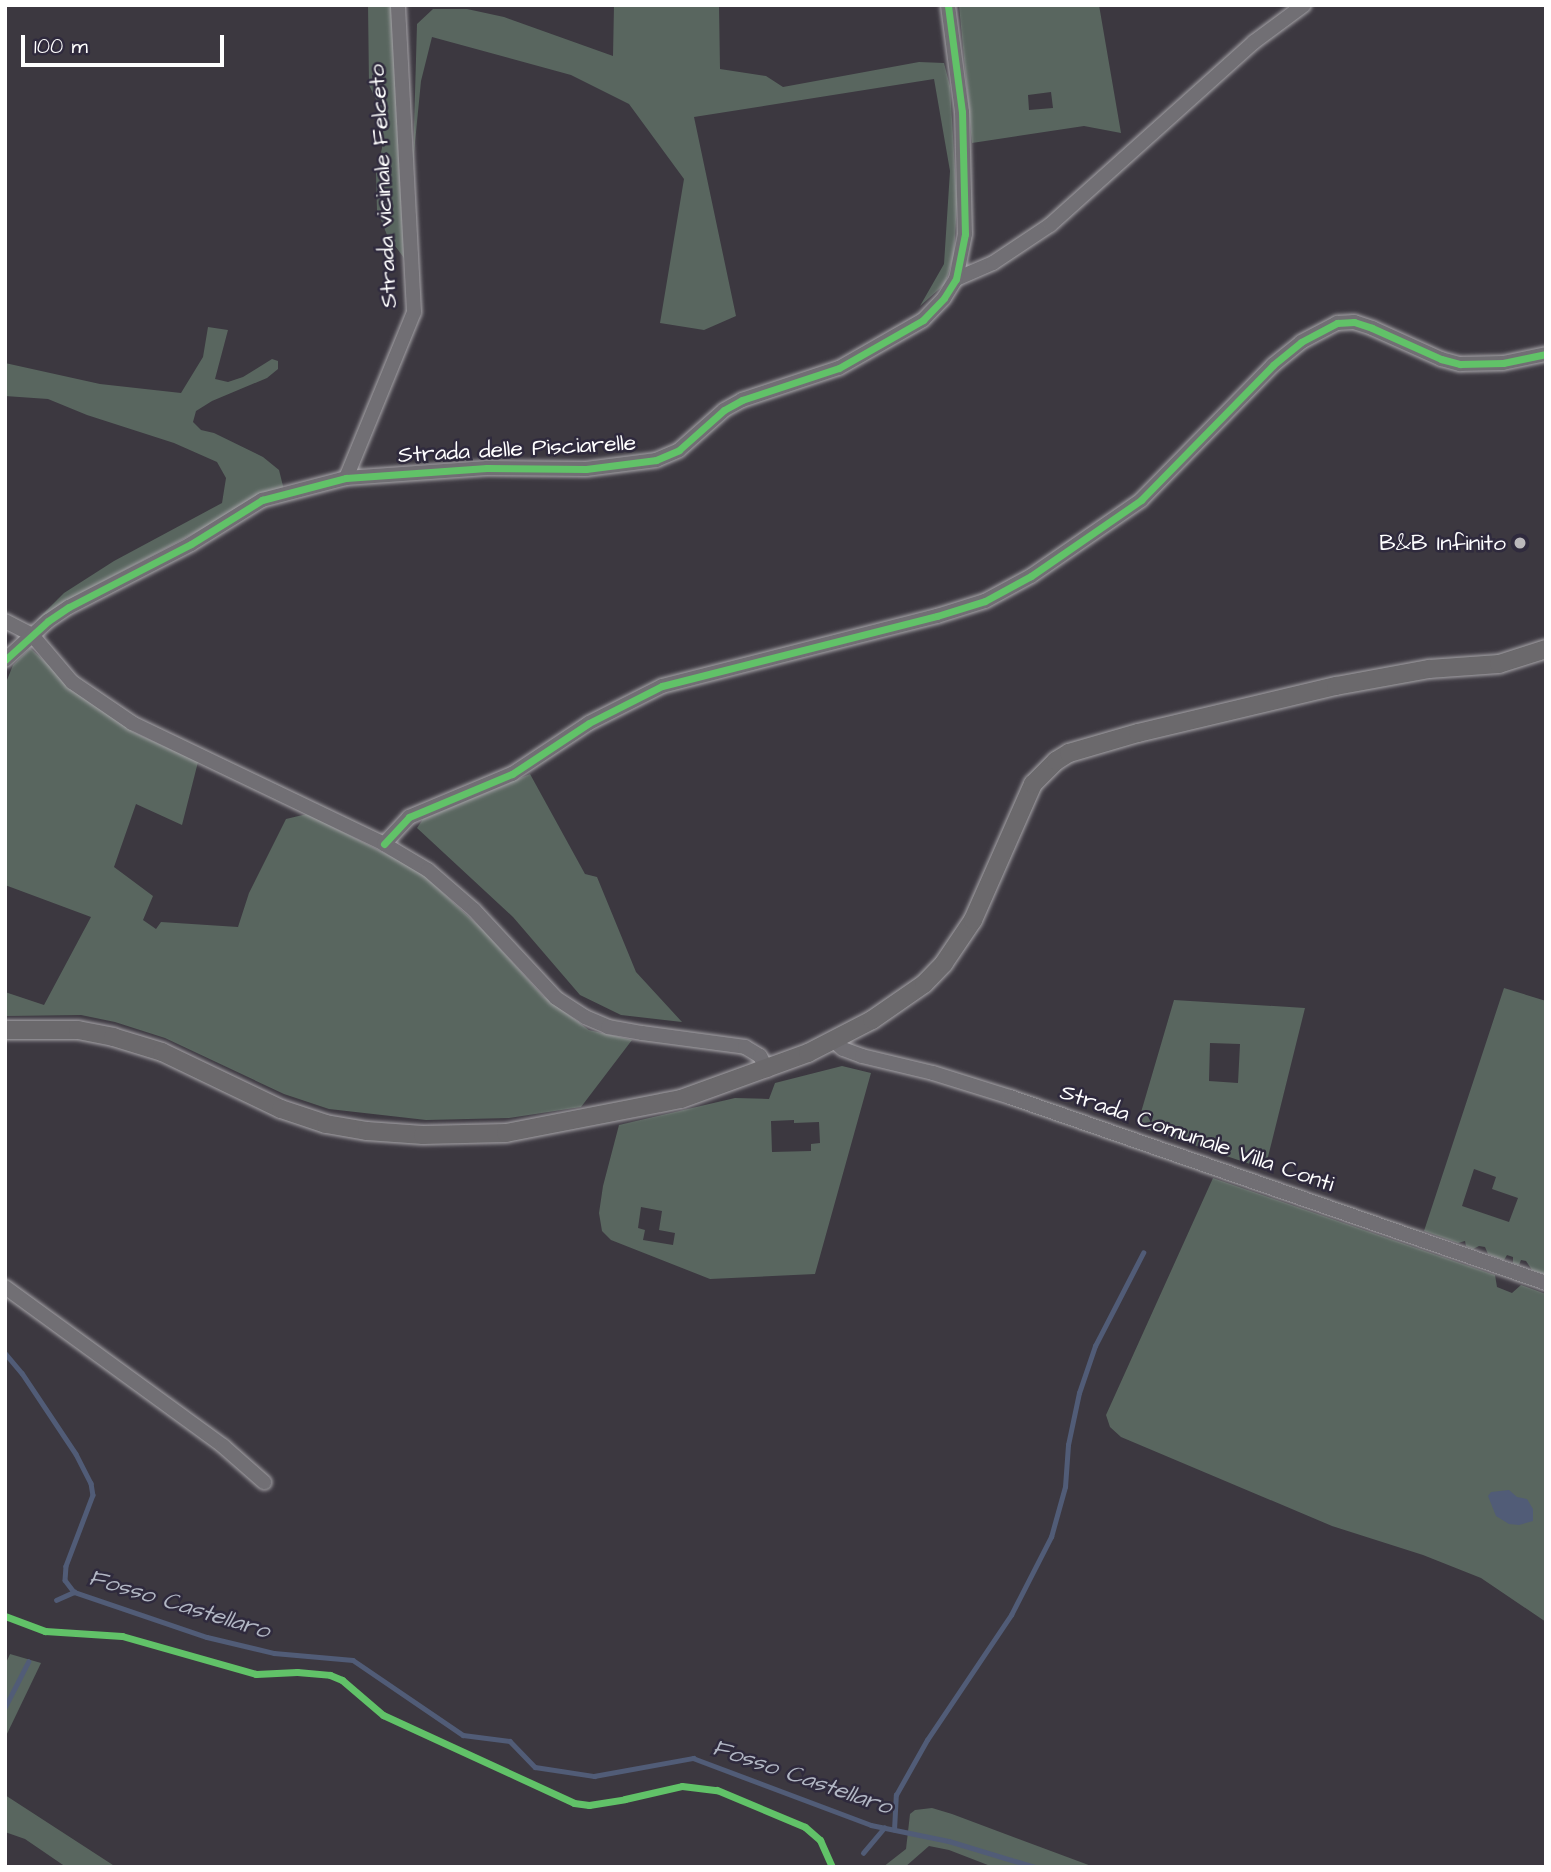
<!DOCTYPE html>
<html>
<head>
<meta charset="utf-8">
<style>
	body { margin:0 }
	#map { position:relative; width:1551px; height:1872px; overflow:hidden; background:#3c3840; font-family:"Architects Daughter",sans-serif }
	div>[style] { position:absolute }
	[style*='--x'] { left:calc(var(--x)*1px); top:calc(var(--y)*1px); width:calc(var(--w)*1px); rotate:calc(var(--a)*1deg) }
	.green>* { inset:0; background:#59665f }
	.water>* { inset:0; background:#515c77 }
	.stream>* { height:4.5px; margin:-2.25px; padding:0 2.25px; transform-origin:2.25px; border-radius:2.25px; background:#515c77 }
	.roads { filter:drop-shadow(0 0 2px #a7a5a9) drop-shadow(0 0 2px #a7a5a9) }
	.minor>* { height:14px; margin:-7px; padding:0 7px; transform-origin:7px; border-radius:7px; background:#716f74 }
	.major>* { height:18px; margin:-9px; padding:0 9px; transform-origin:9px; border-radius:9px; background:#6b696c }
	.cycleway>* { height:7px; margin:-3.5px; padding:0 3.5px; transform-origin:3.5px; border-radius:3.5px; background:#61c268 }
	.dots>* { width:19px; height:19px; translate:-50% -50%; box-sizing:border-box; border:4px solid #2f2a3d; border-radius:50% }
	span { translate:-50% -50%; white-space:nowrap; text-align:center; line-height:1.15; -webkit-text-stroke:5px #2f2a3d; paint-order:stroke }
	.street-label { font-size:23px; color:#fff }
	.poi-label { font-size:23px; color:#fff }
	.right { translate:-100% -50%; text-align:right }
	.water-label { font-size:24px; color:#b2b7c4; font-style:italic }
	.frame { position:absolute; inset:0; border:7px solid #fff; pointer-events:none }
	.scale { position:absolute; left:21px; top:35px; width:203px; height:32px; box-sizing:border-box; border:4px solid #fff; border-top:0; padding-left:9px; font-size:21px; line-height:24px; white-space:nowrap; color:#fff; -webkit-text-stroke:5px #2f2a3d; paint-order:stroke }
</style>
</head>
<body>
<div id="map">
	<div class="green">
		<i style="clip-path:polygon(368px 5px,391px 5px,404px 258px,387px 235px,377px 210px,376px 174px,382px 148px,383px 114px,369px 85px)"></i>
		<i style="clip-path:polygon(614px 5px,719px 5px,720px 69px,766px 76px,783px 87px,919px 62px,944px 63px,950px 86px,957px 203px,954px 255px,945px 284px,920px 306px,944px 264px,950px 171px,934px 79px,694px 117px,736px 316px,704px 330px,660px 323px,684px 179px,629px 104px,571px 75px,432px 37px,421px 81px,413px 163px,417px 24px,433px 9px,467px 9px,504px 17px,613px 56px)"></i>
		<i style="clip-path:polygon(evenodd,959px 5px,1099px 5px,1121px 133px,1084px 126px,972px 143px,959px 5px,1051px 92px,1053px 108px,1029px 110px,1028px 95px,1051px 92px)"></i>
		<i style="clip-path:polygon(208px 327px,228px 330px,215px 379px,228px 382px,243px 377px,272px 359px,278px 361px,278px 369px,267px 378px,212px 401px,196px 411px,193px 422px,201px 430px,214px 433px,263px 457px,279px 470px,284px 490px,204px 528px,75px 596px,36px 621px,64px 593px,114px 561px,222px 503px,226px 478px,217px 462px,174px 443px,87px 415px,48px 399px,5px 396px,5px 363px,100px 384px,181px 393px,203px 357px)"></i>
		<i style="clip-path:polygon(30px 648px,87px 700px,133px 732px,198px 762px,182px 825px,136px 804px,114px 867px,153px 896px,143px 920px,156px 929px,161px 922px,238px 927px,249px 893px,286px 819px,307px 814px,418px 870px,482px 929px,543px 996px,589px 1030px,632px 1040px,581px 1107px,509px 1118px,426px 1120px,329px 1109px,284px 1094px,165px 1038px,115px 1022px,81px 1015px,5px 1016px,5px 992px,44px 1005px,91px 917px,5px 885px,5px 685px,13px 665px)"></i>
		<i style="clip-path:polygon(530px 774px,585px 874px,597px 877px,636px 972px,682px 1022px,621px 1015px,580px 995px,513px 917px,417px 828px,423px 819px)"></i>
		<i style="clip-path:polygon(evenodd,1504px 988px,1546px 1001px,1546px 1275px,1532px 1270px,1526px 1261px,1521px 1260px,1519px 1265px,1513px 1263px,1513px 1257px,1507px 1255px,1504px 1260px,1488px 1254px,1485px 1247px,1479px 1246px,1473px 1249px,1466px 1246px,1465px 1241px,1458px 1243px,1424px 1231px,1504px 988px,1474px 1169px,1496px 1177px,1492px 1189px,1518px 1198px,1509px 1222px,1462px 1206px,1474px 1169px)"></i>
		<i style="clip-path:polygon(evenodd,1174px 1000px,1305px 1008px,1265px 1169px,1137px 1126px,1174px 1000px,1210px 1043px,1240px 1044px,1238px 1083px,1209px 1081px,1210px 1043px)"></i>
		<i style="clip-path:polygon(evenodd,842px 1066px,871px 1073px,815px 1274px,710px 1279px,611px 1240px,602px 1231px,599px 1213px,603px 1186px,619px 1125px,735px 1098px,769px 1099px,775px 1083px,842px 1066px,794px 1120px,794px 1123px,819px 1122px,820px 1143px,811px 1144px,811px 1151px,772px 1152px,771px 1121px,794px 1120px,842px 1066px,641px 1207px,662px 1211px,659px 1230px,675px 1233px,673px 1245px,643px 1240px,645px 1230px,638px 1228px,641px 1207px)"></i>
		<i style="clip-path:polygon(1213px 1178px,1495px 1275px,1497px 1287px,1512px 1293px,1521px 1285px,1546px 1294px,1546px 1622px,1481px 1578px,1423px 1555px,1332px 1526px,1121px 1437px,1110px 1427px,1106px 1415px)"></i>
		<i style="clip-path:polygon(10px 1654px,41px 1663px,5px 1738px,5px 1665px)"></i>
		<i style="clip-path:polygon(5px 1795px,116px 1867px,66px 1867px,25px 1839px,5px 1832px)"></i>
		<i style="clip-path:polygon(932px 1808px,952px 1814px,1094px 1867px,993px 1867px,949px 1850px,929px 1846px,905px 1867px,883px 1867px,906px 1849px,910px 1814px,915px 1810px)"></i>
	</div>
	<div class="water">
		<i style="clip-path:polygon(1509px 1490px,1517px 1497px,1527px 1499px,1533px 1509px,1533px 1521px,1519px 1525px,1509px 1524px,1496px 1516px,1488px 1496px,1491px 1492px)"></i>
	</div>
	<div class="stream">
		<i style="--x:5;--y:1353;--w:26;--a:50"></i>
		<i style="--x:22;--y:1373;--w:97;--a:56.3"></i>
		<i style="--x:76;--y:1454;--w:33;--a:63"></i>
		<i style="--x:91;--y:1483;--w:12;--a:81"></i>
		<i style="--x:93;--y:1495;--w:76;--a:110.8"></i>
		<i style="--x:66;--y:1566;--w:14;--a:94"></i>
		<i style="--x:65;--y:1580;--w:15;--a:53"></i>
		<i style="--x:74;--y:1592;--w:140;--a:18.7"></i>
		<i style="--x:207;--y:1637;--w:69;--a:13.4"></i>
		<i style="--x:274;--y:1653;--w:79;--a:5.1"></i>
		<i style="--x:353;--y:1660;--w:133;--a:34.3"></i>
		<i style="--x:463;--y:1735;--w:47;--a:7.3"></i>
		<i style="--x:510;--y:1741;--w:36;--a:46"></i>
		<i style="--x:535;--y:1767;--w:60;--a:8.7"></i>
		<i style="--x:594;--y:1776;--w:101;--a:-10.3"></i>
		<i style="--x:693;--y:1758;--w:190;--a:20.6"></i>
		<i style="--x:871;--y:1825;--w:80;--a:11.6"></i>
		<i style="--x:949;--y:1841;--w:90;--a:16.8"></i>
		<i style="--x:56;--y:1600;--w:20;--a:-24"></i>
		<i style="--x:5;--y:1707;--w:51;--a:-62.9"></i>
		<i style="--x:894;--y:1830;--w:35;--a:-87"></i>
		<i style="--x:896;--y:1795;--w:63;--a:-60.6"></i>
		<i style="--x:927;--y:1740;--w:151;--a:-56.1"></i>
		<i style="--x:1011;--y:1615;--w:88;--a:-62.9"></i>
		<i style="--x:1051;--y:1537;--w:52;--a:-74.4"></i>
		<i style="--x:1065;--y:1487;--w:42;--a:-85.9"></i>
		<i style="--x:1068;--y:1445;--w:53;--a:-78.1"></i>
		<i style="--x:1079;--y:1393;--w:50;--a:-71.2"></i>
		<i style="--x:1095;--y:1346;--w:105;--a:-62.7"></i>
		<i style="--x:863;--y:1853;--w:33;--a:-50"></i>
	</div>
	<div class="roads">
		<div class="minor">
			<i style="--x:956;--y:279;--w:40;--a:-23.4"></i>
			<i style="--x:993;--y:263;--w:69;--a:-33.7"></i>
			<i style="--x:1050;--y:225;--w:274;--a:-41.9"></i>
			<i style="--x:1254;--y:42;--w:62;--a:-36.5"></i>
			<i style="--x:346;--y:478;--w:179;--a:-67.7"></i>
			<i style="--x:414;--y:312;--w:307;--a:-93"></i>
			<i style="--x:5;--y:621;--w:30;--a:27"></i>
			<i style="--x:32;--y:635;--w:62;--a:49.6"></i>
			<i style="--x:72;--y:682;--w:73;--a:34.3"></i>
			<i style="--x:132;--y:723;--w:280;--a:25.6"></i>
			<i style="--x:384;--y:844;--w:51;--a:30.6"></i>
			<i style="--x:428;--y:870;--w:61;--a:41"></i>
			<i style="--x:474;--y:910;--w:120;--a:47"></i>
			<i style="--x:556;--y:998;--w:35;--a:33"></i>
			<i style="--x:585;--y:1017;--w:25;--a:23"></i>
			<i style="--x:608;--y:1027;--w:35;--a:10"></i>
			<i style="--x:642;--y:1033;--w:104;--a:7.7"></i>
			<i style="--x:745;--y:1047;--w:17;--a:31"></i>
			<i style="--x:760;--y:1056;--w:16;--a:63"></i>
			<i style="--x:5;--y:660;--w:58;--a:-42.2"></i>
			<i style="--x:48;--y:621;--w:25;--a:-34"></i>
			<i style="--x:69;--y:607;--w:137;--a:-27.3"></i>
			<i style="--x:191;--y:544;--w:84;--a:-31.8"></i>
			<i style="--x:262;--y:500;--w:87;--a:-14.7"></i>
			<i style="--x:346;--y:478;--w:141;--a:-4.1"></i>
			<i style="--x:487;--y:468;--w:99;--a:0.6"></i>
			<i style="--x:586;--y:469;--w:71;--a:-7.3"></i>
			<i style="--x:656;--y:460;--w:25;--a:-23"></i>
			<i style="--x:679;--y:450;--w:60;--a:-41.6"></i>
			<i style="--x:724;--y:410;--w:21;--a:-29"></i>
			<i style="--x:742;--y:400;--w:102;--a:-18.3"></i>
			<i style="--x:839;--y:368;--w:97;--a:-29.7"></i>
			<i style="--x:923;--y:320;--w:30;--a:-46"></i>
			<i style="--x:944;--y:298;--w:22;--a:-58"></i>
			<i style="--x:956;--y:279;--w:46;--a:-78.7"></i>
			<i style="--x:965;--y:234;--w:122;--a:-91.4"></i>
			<i style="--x:962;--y:112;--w:108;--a:-97.5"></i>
			<i style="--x:384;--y:844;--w:37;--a:-47"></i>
			<i style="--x:409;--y:817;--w:112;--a:-22.7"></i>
			<i style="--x:512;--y:774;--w:92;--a:-33.5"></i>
			<i style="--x:589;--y:723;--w:82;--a:-26.9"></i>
			<i style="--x:662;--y:686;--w:284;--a:-14.3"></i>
			<i style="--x:937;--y:616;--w:50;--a:-17.4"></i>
			<i style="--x:985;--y:601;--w:52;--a:-28.5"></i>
			<i style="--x:1031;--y:576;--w:134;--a:-34.6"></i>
			<i style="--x:1141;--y:500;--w:189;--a:-45.6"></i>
			<i style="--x:1273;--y:365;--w:36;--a:-39"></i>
			<i style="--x:1301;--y:342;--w:41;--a:-27.8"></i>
			<i style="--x:1337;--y:323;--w:17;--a:-3"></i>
			<i style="--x:1354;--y:322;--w:19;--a:18"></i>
			<i style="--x:1372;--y:328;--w:76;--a:24.2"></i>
			<i style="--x:1441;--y:359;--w:20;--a:15"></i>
			<i style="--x:1460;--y:364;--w:43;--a:-1.3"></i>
			<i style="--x:1503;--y:363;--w:44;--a:-11.8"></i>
			<i style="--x:834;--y:1041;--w:12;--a:42"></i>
			<i style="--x:843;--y:1049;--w:20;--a:20"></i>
			<i style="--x:862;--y:1056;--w:73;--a:13.5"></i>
			<i style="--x:933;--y:1073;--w:81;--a:17.3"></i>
			<i style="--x:1010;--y:1097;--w:567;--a:19.14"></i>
			<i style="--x:5;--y:1287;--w:270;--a:36.1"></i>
			<i style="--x:223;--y:1446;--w:55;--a:41.3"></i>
		</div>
		<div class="major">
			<i style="--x:5;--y:1030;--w:73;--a:0"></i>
			<i style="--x:78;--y:1030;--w:36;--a:11"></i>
			<i style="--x:113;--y:1037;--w:51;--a:17"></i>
			<i style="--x:162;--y:1052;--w:132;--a:25.6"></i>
			<i style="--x:281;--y:1109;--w:47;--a:18.4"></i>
			<i style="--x:326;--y:1124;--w:42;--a:9.7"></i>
			<i style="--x:367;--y:1131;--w:56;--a:4.1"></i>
			<i style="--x:423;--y:1135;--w:83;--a:-1.4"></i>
			<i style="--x:506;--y:1133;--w:178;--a:-11"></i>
			<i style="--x:681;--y:1099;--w:135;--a:-19.9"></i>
			<i style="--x:808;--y:1053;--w:72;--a:-27.3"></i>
			<i style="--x:872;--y:1020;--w:63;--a:-34.7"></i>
			<i style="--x:924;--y:984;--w:29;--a:-46"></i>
			<i style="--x:944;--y:963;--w:52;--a:-56"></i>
			<i style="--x:973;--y:920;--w:149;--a:-66.2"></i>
			<i style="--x:1033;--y:784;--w:33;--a:-45"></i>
			<i style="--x:1056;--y:761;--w:15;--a:-32"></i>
			<i style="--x:1069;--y:753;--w:72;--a:-16.2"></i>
			<i style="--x:1138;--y:733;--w:204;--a:-13.4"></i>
			<i style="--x:1336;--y:686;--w:95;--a:-10.4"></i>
			<i style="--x:1429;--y:669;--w:70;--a:-4.1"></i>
			<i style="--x:1499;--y:664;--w:49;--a:-17.7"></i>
		</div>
	</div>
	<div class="cycleway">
		<i style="--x:5;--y:660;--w:58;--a:-42.2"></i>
		<i style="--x:48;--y:621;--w:25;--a:-34"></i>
		<i style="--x:69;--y:607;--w:137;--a:-27.3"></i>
		<i style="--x:191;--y:544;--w:84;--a:-31.8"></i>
		<i style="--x:262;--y:500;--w:87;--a:-14.7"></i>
		<i style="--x:346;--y:478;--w:141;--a:-4.1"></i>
		<i style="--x:487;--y:468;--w:99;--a:0.6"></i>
		<i style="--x:586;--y:469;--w:71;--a:-7.3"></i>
		<i style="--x:656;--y:460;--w:25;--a:-23"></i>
		<i style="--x:679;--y:450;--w:60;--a:-41.6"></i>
		<i style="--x:724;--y:410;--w:21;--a:-29"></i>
		<i style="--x:742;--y:400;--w:102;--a:-18.3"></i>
		<i style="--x:839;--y:368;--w:97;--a:-29.7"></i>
		<i style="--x:923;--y:320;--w:30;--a:-46"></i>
		<i style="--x:944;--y:298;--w:22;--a:-58"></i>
		<i style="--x:956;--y:279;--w:46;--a:-78.7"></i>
		<i style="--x:965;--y:234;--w:122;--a:-91.4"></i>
		<i style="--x:962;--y:112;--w:108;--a:-97.5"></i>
		<i style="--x:384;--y:844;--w:37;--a:-47"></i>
		<i style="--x:409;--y:817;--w:112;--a:-22.7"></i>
		<i style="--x:512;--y:774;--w:92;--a:-33.5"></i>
		<i style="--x:589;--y:723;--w:82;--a:-26.9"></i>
		<i style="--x:662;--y:686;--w:284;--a:-14.3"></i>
		<i style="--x:937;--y:616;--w:50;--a:-17.4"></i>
		<i style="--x:985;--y:601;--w:52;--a:-28.5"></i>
		<i style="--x:1031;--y:576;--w:134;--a:-34.6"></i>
		<i style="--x:1141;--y:500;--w:189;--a:-45.6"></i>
		<i style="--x:1273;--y:365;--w:36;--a:-39"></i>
		<i style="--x:1301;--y:342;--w:41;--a:-27.8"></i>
		<i style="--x:1337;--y:323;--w:17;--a:-3"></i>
		<i style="--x:1354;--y:322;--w:19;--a:18"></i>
		<i style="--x:1372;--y:328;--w:76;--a:24.2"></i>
		<i style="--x:1441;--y:359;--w:20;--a:15"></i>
		<i style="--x:1460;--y:364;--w:43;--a:-1.3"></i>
		<i style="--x:1503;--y:363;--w:44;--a:-11.8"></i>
		<i style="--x:5;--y:1616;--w:43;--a:20.6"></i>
		<i style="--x:45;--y:1631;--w:77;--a:3.7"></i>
		<i style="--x:122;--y:1636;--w:139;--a:15.8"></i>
		<i style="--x:256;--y:1674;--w:41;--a:-2.8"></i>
		<i style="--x:297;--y:1672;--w:33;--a:5"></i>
		<i style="--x:330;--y:1675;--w:13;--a:23"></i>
		<i style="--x:342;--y:1680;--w:54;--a:40.5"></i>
		<i style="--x:383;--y:1715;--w:210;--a:24.7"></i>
		<i style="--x:574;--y:1803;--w:15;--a:8"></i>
		<i style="--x:589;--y:1805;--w:36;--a:-9"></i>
		<i style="--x:625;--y:1799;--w:58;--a:-12.8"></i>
		<i style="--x:682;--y:1786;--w:35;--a:7"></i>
		<i style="--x:717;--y:1790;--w:95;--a:22.8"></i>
		<i style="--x:805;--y:1827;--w:20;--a:41"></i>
		<i style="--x:820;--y:1840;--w:30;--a:66"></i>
	</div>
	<div class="dots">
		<i style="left:1520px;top:543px;background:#bbb9bc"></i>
	</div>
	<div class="street-label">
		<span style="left:383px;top:186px;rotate:-93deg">Strada vicinale Felceto</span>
		<span style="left:517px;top:449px;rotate:-3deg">Strada delle Pisciarelle</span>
		<span style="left:1197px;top:1138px;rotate:19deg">Strada Comunale Villa Conti</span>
	</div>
	<div class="poi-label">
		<span class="right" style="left:1506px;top:543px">B&amp;B Infinito</span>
	</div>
	<div class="water-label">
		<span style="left:179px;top:1605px;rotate:17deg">Fosso Castellaro</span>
		<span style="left:802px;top:1778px;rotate:19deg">Fosso Castellaro</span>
	</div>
	<div class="frame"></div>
	<div class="scale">100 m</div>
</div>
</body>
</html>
